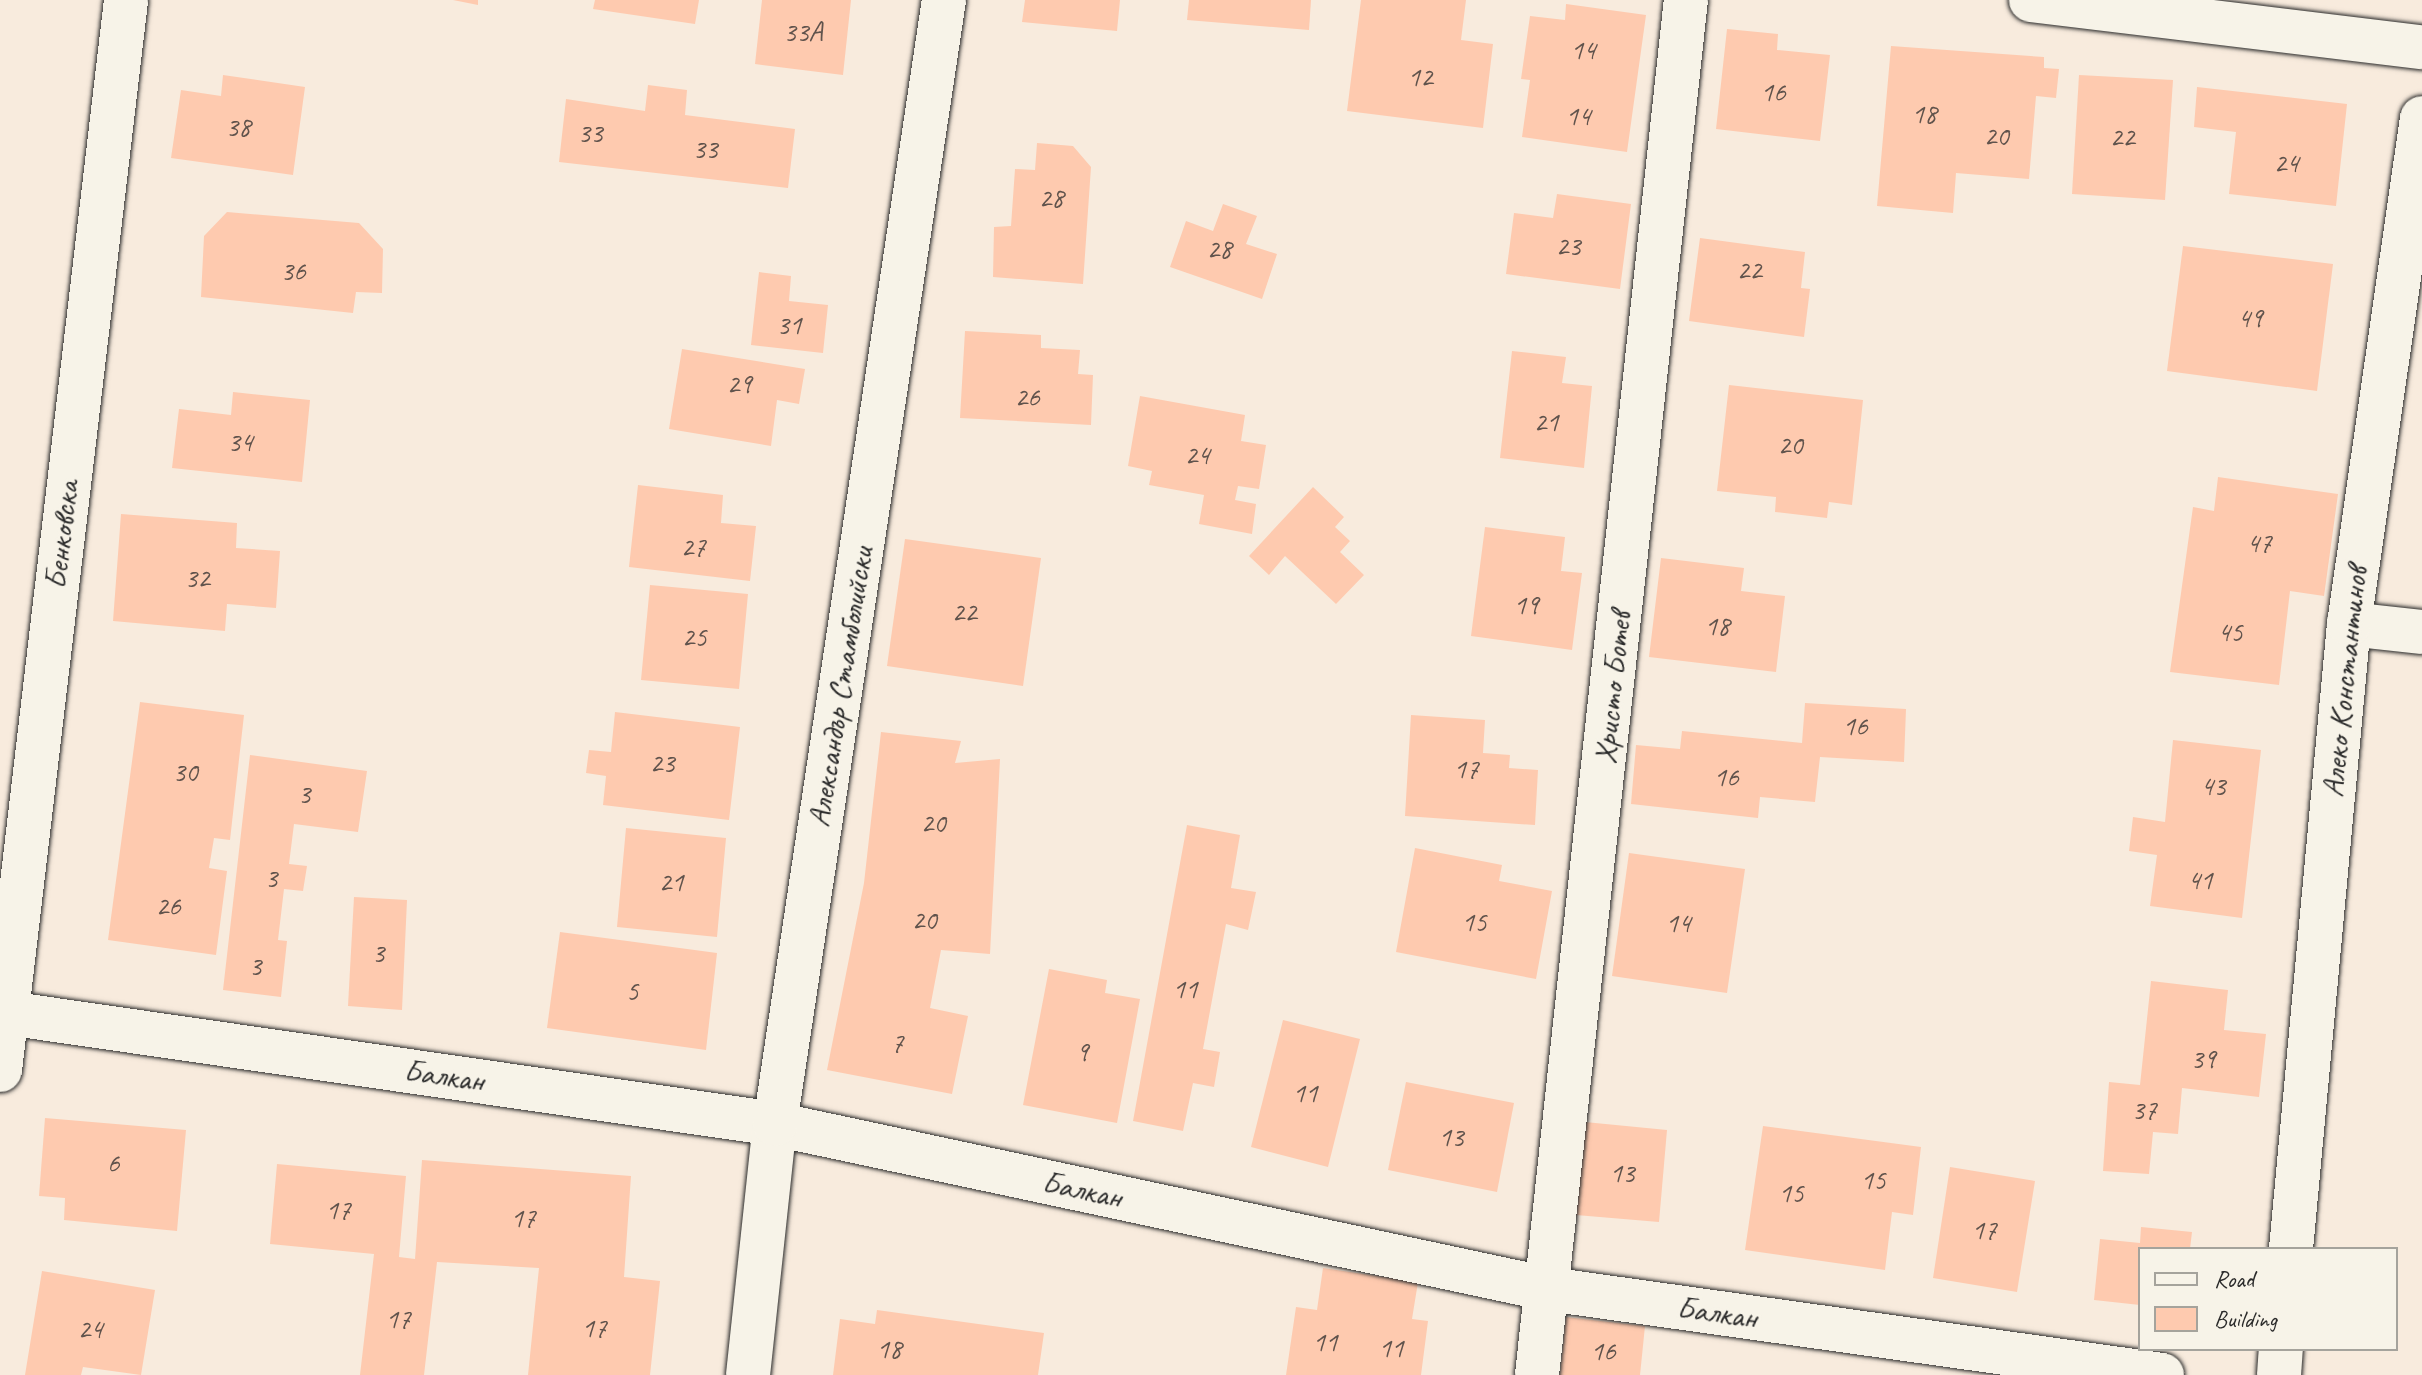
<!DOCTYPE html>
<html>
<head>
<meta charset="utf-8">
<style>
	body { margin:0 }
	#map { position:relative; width:2422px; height:1375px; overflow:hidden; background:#f8ebdd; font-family:Caveat,sans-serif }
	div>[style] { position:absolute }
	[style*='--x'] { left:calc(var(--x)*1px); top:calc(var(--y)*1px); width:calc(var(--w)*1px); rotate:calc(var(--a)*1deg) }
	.building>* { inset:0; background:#fecaaf }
	.roads { filter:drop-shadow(0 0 2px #2b2b2b) drop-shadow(0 0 2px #2b2b2b) }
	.street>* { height:44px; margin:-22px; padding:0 22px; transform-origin:22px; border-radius:22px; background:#f7f3e8 }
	span { translate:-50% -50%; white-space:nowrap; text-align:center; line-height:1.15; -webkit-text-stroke:6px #f7f3e8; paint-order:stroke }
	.number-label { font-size:28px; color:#60534c }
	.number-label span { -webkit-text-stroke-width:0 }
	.street-label { font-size:32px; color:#2b2b2b }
	.legend { position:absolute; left:2138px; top:1247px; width:260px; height:104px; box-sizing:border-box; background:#f7f3e8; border:2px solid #a5a39c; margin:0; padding:10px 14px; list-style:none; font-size:24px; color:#2b2b2b }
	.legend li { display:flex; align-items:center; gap:16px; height:40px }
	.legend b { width:40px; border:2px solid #a5a39c }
</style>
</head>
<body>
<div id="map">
	<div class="building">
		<i style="clip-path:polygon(453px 0,478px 0,478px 5px)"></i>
		<i style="clip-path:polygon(595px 0,699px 0,695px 24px,593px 9px)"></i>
		<i style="clip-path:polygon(762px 0,851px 0,843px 75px,755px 64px)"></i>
		<i style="clip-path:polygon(1025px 0,1120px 0,1117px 31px,1022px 22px)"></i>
		<i style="clip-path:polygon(1189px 0,1311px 0,1309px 30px,1187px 20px)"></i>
		<i style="clip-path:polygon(1361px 0,1466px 0,1461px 40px,1493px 44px,1483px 128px,1347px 111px)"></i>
		<i style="clip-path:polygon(1566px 4px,1646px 15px,1627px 152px,1522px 137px,1530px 80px,1521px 79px,1530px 16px,1565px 20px)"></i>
		<i style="clip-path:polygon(1727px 29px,1778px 34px,1777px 50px,1830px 55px,1820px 141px,1716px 129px)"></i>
		<i style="clip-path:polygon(1891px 46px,2044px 57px,2044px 68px,2059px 69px,2056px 98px,2036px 96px,2029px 179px,1956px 173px,1953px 213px,1877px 206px)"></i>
		<i style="clip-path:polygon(223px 75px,305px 87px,293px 175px,171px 158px,181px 90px,221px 96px)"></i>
		<i style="clip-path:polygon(2079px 75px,2173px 80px,2165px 200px,2072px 194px)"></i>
		<i style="clip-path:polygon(648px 85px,687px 90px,685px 115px,795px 129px,788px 188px,559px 162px,566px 99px,645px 111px)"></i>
		<i style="clip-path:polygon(2197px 87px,2347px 104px,2336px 206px,2229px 194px,2236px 132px,2194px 127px)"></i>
		<i style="clip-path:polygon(1037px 143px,1073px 146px,1091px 167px,1083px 284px,993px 277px,994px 227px,1011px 226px,1015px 169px,1035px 170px)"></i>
		<i style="clip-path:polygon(1557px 194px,1631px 204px,1620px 289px,1506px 274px,1514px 213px,1553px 218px)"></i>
		<i style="clip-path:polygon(1223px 204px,1257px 216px,1246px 244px,1277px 254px,1262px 299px,1170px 267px,1186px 221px,1213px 231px)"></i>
		<i style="clip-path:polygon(227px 212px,359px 223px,383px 249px,382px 293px,356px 292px,353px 313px,201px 297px,204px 236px)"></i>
		<i style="clip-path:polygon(1700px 238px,1805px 252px,1801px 288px,1810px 289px,1804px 337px,1689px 321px)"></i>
		<i style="clip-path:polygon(2183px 246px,2333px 264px,2317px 391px,2167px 371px)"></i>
		<i style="clip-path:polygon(759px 272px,791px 276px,789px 301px,828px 305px,823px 353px,751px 345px)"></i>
		<i style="clip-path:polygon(965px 331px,1041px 335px,1041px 348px,1080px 350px,1078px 374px,1093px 375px,1091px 425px,960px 418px)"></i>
		<i style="clip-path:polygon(682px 349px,805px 369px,799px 404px,777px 400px,771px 446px,669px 429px)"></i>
		<i style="clip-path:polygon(1512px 351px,1566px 357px,1562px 383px,1592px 386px,1584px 468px,1500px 458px)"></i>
		<i style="clip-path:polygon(1729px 385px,1863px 400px,1852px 505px,1829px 502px,1827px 518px,1775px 512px,1776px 497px,1717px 491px)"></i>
		<i style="clip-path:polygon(233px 392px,310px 400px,302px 482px,172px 468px,179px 409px,231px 415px)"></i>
		<i style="clip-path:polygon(1140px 396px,1245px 415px,1241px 441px,1266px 445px,1259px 489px,1238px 486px,1235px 500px,1256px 504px,1252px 534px,1199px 524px,1204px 495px,1149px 485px,1152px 471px,1128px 466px)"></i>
		<i style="clip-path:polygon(2218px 477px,2338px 494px,2324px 596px,2290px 591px,2279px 685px,2170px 672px,2193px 507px,2214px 511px)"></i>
		<i style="clip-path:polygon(638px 485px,723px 495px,721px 523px,756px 526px,750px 581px,629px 567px)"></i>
		<i style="clip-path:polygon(1313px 487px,1344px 517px,1335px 527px,1350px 541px,1340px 552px,1364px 575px,1336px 604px,1285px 556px,1269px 575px,1249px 556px)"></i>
		<i style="clip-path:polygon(121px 514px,237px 523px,236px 548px,280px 551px,276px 608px,227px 604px,225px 631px,113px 621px)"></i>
		<i style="clip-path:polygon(1485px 527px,1565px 537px,1561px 571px,1582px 573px,1572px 650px,1471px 636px)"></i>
		<i style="clip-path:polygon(905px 539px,1041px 558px,1023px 686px,887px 666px)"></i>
		<i style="clip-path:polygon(1661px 558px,1744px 568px,1741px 591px,1785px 596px,1776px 672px,1649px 657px)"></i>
		<i style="clip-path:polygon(650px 585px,748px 594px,739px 689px,641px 680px)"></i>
		<i style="clip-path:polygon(140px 702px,244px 715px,230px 840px,214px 838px,209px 868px,227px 871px,216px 955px,108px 940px)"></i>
		<i style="clip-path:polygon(1805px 703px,1906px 709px,1904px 762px,1820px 757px,1815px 802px,1760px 797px,1758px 818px,1631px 804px,1636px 745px,1680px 749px,1682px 731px,1802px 743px)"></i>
		<i style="clip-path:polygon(615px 712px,740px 727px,729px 820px,603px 805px,606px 776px,586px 773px,589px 750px,611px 752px)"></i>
		<i style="clip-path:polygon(1411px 715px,1485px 720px,1483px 753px,1510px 755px,1509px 768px,1538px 770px,1535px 825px,1405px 816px)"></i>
		<i style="clip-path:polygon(881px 732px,961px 741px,955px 763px,1000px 759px,990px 954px,941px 950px,930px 1008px,968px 1016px,952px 1094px,827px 1070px,864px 883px)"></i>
		<i style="clip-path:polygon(2173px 740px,2261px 750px,2242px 918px,2150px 906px,2157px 855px,2129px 851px,2133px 817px,2165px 822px)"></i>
		<i style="clip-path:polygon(250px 755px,367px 771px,358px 832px,294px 824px,289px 864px,307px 866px,303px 891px,284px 889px,278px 940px,287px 941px,281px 997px,223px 990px)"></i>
		<i style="clip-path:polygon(1187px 825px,1240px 835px,1231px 888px,1256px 892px,1248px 930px,1226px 924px,1203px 1049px,1220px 1052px,1214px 1087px,1193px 1083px,1183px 1131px,1133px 1121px)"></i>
		<i style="clip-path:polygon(626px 828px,726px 838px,717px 937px,617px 927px)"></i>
		<i style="clip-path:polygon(1415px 848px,1502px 865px,1499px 881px,1552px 891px,1536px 979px,1396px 952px)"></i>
		<i style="clip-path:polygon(1629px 853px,1745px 869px,1727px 993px,1612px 976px)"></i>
		<i style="clip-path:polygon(354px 897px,407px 900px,402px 1010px,348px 1006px)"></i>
		<i style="clip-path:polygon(560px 932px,717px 953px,706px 1050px,547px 1028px)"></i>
		<i style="clip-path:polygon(1049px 969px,1107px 980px,1105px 993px,1140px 999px,1117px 1123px,1023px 1105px)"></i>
		<i style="clip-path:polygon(2151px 981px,2228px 990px,2224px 1030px,2266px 1034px,2259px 1097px,2182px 1088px,2178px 1134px,2153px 1132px,2149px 1174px,2103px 1171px,2109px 1082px,2140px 1085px)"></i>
		<i style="clip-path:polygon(1283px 1020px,1360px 1039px,1328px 1167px,1251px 1147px)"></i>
		<i style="clip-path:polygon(1406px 1082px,1514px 1103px,1497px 1192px,1388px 1170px)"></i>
		<i style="clip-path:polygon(45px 1118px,186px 1130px,177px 1231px,64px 1220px,65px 1198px,39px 1196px)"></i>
		<i style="clip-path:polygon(1585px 1122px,1667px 1130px,1659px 1222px,1576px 1215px)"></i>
		<i style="clip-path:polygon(1763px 1126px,1921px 1147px,1913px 1215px,1892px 1212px,1885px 1270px,1745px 1250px)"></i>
		<i style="clip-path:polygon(422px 1160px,631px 1176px,624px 1277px,660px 1281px,650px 1375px,528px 1375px,539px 1268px,437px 1262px,424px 1375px,360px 1375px,374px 1254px,270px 1244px,277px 1164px,406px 1176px,399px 1257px,415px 1259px)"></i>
		<i style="clip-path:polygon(1950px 1167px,2035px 1181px,2017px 1292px,1933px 1278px)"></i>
		<i style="clip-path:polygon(2141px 1227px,2192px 1232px,2190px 1249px,2140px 1249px,2140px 1305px,2094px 1300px,2100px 1239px,2140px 1243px)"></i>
		<i style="clip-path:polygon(1323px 1268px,1418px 1282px,1412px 1319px,1428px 1321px,1421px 1375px,1286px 1375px,1296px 1307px,1317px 1310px)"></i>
		<i style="clip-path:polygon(42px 1271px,155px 1290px,141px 1375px,83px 1367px,81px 1375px,25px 1375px)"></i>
		<i style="clip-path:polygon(877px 1310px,1044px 1333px,1038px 1375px,833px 1375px,840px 1319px,875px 1324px)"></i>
		<i style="clip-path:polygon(1566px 1317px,1645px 1326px,1640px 1375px,1560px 1375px)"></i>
	</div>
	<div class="roads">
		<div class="street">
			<i style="--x:2031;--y:0;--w:394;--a:6.9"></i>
			<i style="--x:2349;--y:624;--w:73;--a:6.3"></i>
			<i style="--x:0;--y:1012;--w:783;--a:8.22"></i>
			<i style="--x:775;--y:1124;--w:790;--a:12.05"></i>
			<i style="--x:1548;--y:1289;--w:620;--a:7.97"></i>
			<i style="--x:0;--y:1070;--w:1077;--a:-83.28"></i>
			<i style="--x:2291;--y:1249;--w:628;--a:-84.7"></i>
			<i style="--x:2349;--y:624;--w:511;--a:-81.79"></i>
			<i style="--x:748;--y:1375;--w:252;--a:-83.9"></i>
			<i style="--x:775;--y:1124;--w:1137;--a:-81.45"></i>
			<i style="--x:1537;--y:1375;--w:1383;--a:-83.82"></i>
			<i style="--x:2279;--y:1375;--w:26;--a:-86"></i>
		</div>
	</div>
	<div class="number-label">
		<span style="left:803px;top:32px">33А</span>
		<span style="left:1583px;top:50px">14</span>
		<span style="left:1420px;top:77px">12</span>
		<span style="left:1773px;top:92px">16</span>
		<span style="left:1924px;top:114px">18</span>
		<span style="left:1578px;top:116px">14</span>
		<span style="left:238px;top:127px">38</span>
		<span style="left:590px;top:133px">33</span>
		<span style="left:1996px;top:136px">20</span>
		<span style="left:2122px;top:137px">22</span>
		<span style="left:705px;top:149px">33</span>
		<span style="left:2286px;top:163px">24</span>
		<span style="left:1051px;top:198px">28</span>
		<span style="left:1568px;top:246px">23</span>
		<span style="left:1219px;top:249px">28</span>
		<span style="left:1749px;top:270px">22</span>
		<span style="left:293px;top:271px">36</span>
		<span style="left:2250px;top:318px">49</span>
		<span style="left:789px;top:325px">31</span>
		<span style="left:739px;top:384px">29</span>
		<span style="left:1027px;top:397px">26</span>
		<span style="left:1546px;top:422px">21</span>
		<span style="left:240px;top:442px">34</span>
		<span style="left:1790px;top:445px">20</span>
		<span style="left:1197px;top:455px">24</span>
		<span style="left:2259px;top:543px">47</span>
		<span style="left:693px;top:547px">27</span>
		<span style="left:197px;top:578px">32</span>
		<span style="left:1526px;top:605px">19</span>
		<span style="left:964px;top:612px">22</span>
		<span style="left:1717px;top:626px">18</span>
		<span style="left:2230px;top:632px">45</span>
		<span style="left:694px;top:637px">25</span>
		<span style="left:1855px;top:726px">16</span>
		<span style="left:662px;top:763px">23</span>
		<span style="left:1466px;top:769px">17</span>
		<span style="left:185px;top:772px">30</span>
		<span style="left:1726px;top:777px">16</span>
		<span style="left:2213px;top:786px">43</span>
		<span style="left:304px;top:794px">3</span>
		<span style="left:933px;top:823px">20</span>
		<span style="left:271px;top:878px">3</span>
		<span style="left:2200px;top:880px">41</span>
		<span style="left:671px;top:882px">21</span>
		<span style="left:168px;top:906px">26</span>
		<span style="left:924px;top:920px">20</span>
		<span style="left:1474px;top:922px">15</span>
		<span style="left:1678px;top:923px">14</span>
		<span style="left:378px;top:953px">3</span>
		<span style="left:255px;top:966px">3</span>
		<span style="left:1185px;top:989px">11</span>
		<span style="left:632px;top:991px">5</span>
		<span style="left:897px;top:1043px">7</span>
		<span style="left:1082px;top:1052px">9</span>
		<span style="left:2203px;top:1059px">39</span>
		<span style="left:1305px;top:1093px">11</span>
		<span style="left:2144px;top:1110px">37</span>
		<span style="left:1451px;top:1137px">13</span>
		<span style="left:113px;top:1163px">6</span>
		<span style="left:1622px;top:1173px">13</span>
		<span style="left:1873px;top:1180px">15</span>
		<span style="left:1791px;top:1193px">15</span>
		<span style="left:338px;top:1210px">17</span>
		<span style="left:523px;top:1218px">17</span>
		<span style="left:1984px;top:1230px">17</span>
		<span style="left:398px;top:1319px">17</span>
		<span style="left:594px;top:1328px">17</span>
		<span style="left:90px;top:1329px">24</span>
		<span style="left:1325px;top:1342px">11</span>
		<span style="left:1391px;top:1348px">11</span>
		<span style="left:889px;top:1349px">18</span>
		<span style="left:1603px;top:1351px">16</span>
	</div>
	<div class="street-label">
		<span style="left:62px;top:535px;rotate:-83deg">Бенковска</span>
		<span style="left:2345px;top:682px;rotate:-84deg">Алеко Константинов</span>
		<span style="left:841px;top:687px;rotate:-81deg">Александър Стамболийски</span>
		<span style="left:1613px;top:688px;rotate:-84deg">Христо Ботев</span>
		<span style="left:444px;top:1076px;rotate:8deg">Балкан</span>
		<span style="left:1082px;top:1190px;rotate:12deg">Балкан</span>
		<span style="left:1717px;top:1313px;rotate:8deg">Балкан</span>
	</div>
	<ul class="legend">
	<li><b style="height:10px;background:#f7f3e8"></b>Road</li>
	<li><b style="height:22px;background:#fecaaf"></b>Building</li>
	</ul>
</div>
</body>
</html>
